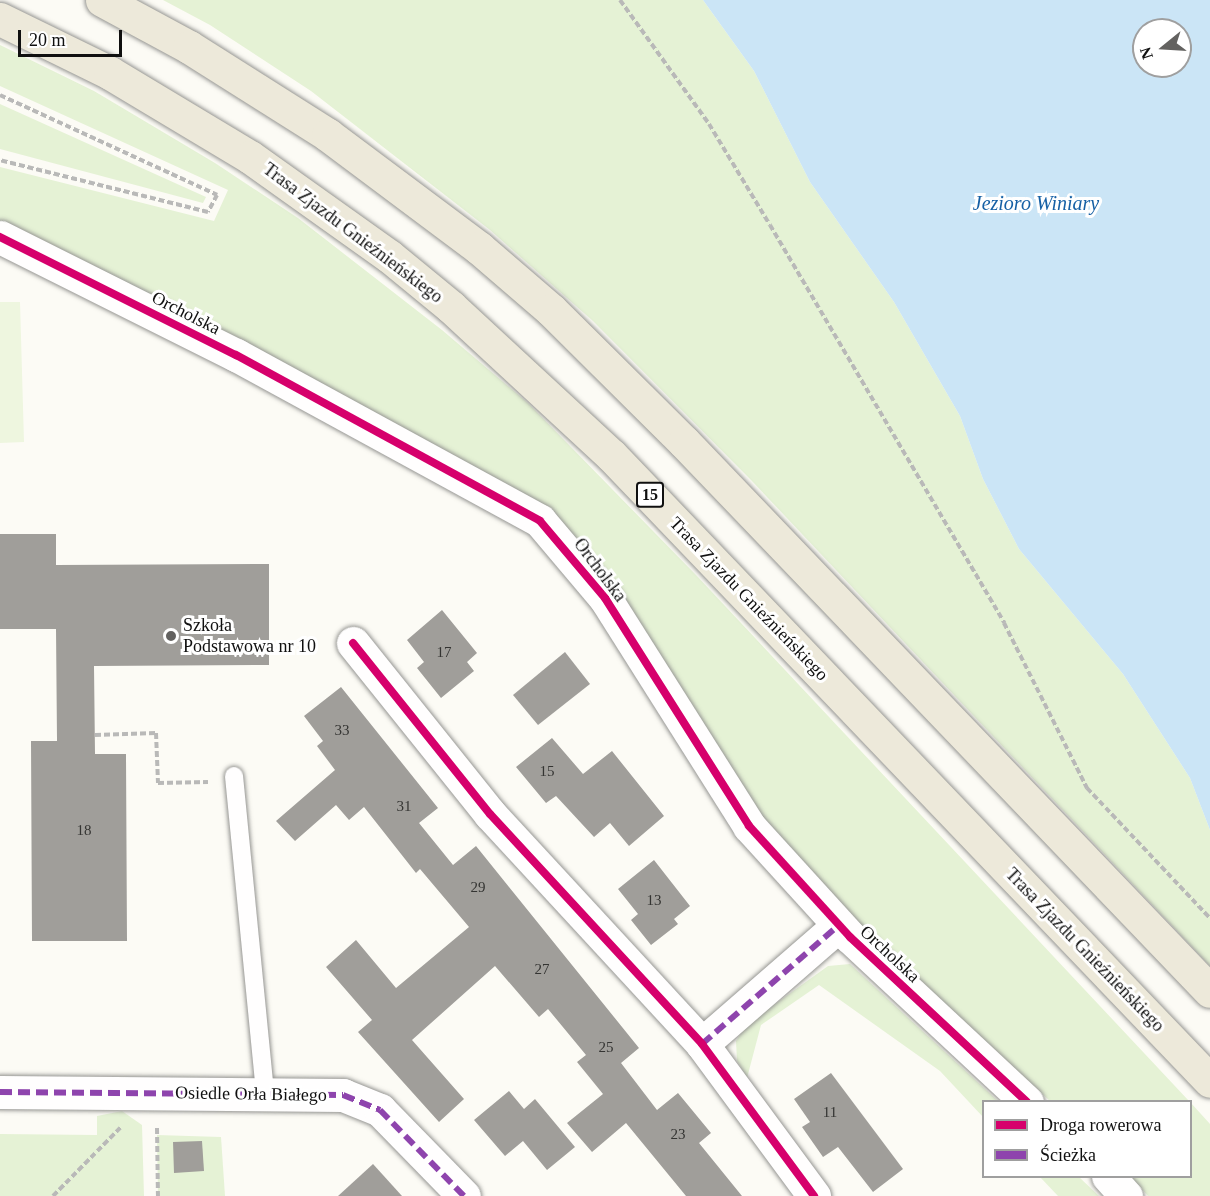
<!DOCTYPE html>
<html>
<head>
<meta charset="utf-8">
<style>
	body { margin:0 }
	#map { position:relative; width:1210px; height:1196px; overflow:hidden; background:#fcfbf5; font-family:Georgia,serif }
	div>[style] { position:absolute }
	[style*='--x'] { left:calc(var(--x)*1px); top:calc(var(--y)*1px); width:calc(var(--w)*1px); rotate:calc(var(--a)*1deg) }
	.green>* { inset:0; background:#e5f2d5 }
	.pitch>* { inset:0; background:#eef6df }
	.water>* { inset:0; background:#cbe5f6 }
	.building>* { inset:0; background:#a09e9a }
	.path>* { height:4px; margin-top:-2px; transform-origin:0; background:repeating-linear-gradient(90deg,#b9b9b8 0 6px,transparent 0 9px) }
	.roads { filter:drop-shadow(0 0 2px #969693) drop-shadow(0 0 2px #969693) }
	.lane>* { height:18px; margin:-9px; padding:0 9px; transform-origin:9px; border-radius:9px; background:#fffefe }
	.street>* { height:33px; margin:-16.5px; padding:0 16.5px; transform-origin:16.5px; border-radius:16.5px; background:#fffefe }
	.primary>* { height:33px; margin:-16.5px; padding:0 16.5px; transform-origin:16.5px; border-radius:16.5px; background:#ede9da }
	.quiet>* { height:6px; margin-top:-3px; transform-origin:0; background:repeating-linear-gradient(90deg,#8e44ad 0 12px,transparent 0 18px) }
	.cycleway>* { height:8px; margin:-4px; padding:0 4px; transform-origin:4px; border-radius:4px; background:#d6006c }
	.dots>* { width:16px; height:16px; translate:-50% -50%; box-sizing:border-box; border:3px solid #fff; border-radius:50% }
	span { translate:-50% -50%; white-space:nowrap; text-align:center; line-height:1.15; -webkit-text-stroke:6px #fff; paint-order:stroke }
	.number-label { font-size:15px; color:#343432 }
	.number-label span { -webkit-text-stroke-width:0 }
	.shield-label span { padding:2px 4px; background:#fff; border:2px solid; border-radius:4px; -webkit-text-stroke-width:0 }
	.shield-label { font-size:16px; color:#101010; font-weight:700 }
	.street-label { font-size:18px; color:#101010 }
	.poi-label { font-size:18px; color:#101010 }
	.left { translate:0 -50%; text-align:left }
	.water-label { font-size:20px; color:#1660a5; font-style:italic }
	.legend { position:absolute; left:982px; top:1100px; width:210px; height:78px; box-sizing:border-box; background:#fff; border:2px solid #9f9f9f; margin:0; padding:8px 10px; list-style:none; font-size:18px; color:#101010 }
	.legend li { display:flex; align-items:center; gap:12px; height:30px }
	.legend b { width:30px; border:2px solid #9f9f9f }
	.north { position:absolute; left:1132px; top:18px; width:60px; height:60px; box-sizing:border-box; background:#fff; border:2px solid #9f9f9f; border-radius:50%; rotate:252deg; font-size:16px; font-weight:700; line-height:24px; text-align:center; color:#101010 }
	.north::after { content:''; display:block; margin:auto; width:21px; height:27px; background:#636260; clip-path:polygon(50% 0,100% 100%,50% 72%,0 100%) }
	.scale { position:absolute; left:18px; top:30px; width:104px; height:27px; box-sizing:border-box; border:3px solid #101010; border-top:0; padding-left:8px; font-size:18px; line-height:21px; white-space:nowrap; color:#101010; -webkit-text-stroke:4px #fff; paint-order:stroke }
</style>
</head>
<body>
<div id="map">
	<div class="green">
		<i style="clip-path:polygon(163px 0,703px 0,754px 71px,810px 182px,894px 302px,960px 416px,983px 479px,1019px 549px,1123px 674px,1190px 778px,1210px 830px,1210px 966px,751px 480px,593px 321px,490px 230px,311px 91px,210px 25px)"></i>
		<i style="clip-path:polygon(0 45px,94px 91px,215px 163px,298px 218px,442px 330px,528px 403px,696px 575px,1189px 1101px,1050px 1101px,857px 926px,762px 819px,586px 552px,0 224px,0 167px,214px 221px,228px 190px,0 86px)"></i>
		<i style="clip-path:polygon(0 104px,206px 197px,203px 203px,0 149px)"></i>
		<i style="clip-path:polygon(850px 964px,998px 1101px,984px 1102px,983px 1117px,940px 1071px,819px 985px,761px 1025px,747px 1078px,737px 1061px,736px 1041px,746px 1025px,828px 966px)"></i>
		<i style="clip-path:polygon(1191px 1103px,1210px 1124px,1210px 1196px,1148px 1196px,1131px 1177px,1190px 1176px)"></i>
		<i style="clip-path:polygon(122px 1111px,142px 1125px,144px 1196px,0 1196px,0 1134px,97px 1135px,97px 1116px)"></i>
		<i style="clip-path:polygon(157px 1135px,221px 1137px,225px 1196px,158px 1196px)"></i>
		<i style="clip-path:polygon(1040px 1177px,1079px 1177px,1099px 1196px,1058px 1196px)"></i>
	</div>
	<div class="pitch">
		<i style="clip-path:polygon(0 302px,20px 302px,24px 442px,0 443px)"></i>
	</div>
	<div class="water">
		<i style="clip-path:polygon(evenodd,703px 0,1210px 0,1210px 830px,1190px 778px,1123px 674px,1019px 549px,983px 479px,960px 416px,894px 302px,810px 182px,754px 71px,703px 0,1144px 30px,1180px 30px,1180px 66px,1144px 66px,1144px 30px)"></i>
	</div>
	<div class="building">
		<i style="clip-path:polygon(0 534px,56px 534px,56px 565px,269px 564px,269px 665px,94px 666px,95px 754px,126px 754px,127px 941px,32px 941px,31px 741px,57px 741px,56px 629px,0 629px)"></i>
		<i style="clip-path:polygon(442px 610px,477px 653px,467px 662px,474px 671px,441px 698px,417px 668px,424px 662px,407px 640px)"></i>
		<i style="clip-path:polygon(565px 652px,590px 684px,538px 725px,513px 695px)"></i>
		<i style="clip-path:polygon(341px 687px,438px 808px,419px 823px,453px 865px,476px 846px,639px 1048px,621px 1063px,657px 1110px,678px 1093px,711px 1133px,699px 1143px,742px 1196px,686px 1196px,626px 1123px,592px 1152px,567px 1123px,603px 1094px,577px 1062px,586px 1055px,548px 1009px,539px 1017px,495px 966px,412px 1040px,464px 1099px,439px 1122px,358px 1032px,372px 1020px,326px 967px,356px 940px,396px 988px,469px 927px,420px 869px,416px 873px,364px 807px,349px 820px,336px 805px,295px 841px,276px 821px,335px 770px,317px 746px,323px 741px,304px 716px)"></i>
		<i style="clip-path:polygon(552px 738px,583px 774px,612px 751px,664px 816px,629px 846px,610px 823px,594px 837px,556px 796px,546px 803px,516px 767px)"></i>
		<i style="clip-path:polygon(654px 860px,690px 906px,674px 919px,678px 924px,651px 945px,631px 920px,638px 914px,618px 889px)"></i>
		<i style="clip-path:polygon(831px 1073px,903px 1169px,873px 1192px,838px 1147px,823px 1157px,802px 1127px,810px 1122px,794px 1099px)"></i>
		<i style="clip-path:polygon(509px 1091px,524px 1109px,535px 1099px,575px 1147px,547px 1170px,523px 1141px,505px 1156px,474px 1120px)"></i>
		<i style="clip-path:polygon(202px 1141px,204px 1171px,174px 1173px,173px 1142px)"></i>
		<i style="clip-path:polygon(373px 1164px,402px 1196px,338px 1196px)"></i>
	</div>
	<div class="path">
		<i style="--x:620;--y:0;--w:153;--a:54.3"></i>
		<i style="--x:709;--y:124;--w:118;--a:58.9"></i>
		<i style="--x:770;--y:225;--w:462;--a:59.5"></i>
		<i style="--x:1004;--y:623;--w:185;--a:63.3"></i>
		<i style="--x:1087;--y:788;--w:179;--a:46.6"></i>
		<i style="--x:0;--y:95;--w:239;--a:24.7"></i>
		<i style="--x:217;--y:195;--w:19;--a:118"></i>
		<i style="--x:208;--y:212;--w:214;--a:-166"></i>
		<i style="--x:95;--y:735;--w:61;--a:-1.9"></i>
		<i style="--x:156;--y:733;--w:50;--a:87.7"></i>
		<i style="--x:158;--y:783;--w:50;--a:-1.1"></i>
		<i style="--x:157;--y:1128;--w:68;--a:89.2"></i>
		<i style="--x:53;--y:1196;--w:97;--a:-45.4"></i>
	</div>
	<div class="roads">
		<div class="lane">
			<i style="--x:234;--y:776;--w:319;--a:84.4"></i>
		</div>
		<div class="street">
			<i style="--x:0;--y:237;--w:264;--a:26.6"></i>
			<i style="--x:236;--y:355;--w:346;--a:28.6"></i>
			<i style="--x:540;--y:521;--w:101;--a:49.8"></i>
			<i style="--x:605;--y:598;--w:270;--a:57.7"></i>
			<i style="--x:749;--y:826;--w:150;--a:47.7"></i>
			<i style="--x:850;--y:937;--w:242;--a:43"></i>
			<i style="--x:353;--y:643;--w:219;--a:51.3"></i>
			<i style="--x:490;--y:814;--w:313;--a:47.3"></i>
			<i style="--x:702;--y:1044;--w:189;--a:53.6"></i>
			<i style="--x:702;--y:1044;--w:181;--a:-41"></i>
			<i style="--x:0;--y:1092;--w:343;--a:0.5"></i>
			<i style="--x:343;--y:1095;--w:40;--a:22"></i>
			<i style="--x:380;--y:1110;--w:120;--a:45.7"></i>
			<i style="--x:1108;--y:1176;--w:27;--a:48"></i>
		</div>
		<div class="primary">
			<i style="--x:102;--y:0;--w:99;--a:28.4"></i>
			<i style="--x:189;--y:47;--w:165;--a:32.3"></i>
			<i style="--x:328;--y:135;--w:189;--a:36.8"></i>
			<i style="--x:479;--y:248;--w:95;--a:40.7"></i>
			<i style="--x:551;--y:310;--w:187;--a:44.8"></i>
			<i style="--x:684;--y:442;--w:760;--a:46.23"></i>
			<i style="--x:0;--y:19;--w:123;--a:26.1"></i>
			<i style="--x:110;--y:73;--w:163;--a:31"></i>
			<i style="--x:250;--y:157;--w:171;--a:35.5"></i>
			<i style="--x:389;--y:256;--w:80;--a:39.4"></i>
			<i style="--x:451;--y:307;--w:218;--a:42.8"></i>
			<i style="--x:611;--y:455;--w:866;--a:46.26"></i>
		</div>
	</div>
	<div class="quiet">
		<i style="--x:702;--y:1044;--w:181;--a:-41"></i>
		<i style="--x:0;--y:1092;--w:343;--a:0.5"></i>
		<i style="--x:343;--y:1095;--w:40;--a:22"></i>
		<i style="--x:380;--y:1110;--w:120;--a:45.7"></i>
	</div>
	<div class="cycleway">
		<i style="--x:0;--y:237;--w:264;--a:26.6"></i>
		<i style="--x:236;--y:355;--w:346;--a:28.6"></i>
		<i style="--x:540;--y:521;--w:101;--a:49.8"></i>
		<i style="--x:605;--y:598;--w:270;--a:57.7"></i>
		<i style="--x:749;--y:826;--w:150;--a:47.7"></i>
		<i style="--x:850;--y:937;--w:242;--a:43"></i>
		<i style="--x:353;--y:643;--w:219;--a:51.3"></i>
		<i style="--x:490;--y:814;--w:313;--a:47.3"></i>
		<i style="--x:702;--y:1044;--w:189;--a:53.6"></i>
	</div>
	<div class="dots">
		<i style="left:171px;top:636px;background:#636260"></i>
	</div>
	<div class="number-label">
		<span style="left:444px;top:653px">17</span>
		<span style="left:342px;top:731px">33</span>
		<span style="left:547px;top:772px">15</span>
		<span style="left:404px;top:807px">31</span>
		<span style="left:84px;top:831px">18</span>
		<span style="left:478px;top:888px">29</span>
		<span style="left:654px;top:901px">13</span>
		<span style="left:542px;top:970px">27</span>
		<span style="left:606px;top:1048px">25</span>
		<span style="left:830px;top:1113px">11</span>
		<span style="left:678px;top:1135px">23</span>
	</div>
	<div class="shield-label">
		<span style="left:650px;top:495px">15</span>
	</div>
	<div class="street-label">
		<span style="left:353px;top:233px;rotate:37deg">Trasa Zjazdu Gnieźnieńskiego</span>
		<span style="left:186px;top:313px;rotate:27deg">Orcholska</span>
		<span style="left:600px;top:570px;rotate:53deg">Orcholska</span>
		<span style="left:749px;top:599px;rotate:46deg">Trasa Zjazdu Gnieźnieńskiego</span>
		<span style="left:1085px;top:950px;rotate:46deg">Trasa Zjazdu Gnieźnieńskiego</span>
		<span style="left:890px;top:954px;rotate:43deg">Orcholska</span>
		<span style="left:251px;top:1094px;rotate:1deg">Osiedle Orła Białego</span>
	</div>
	<div class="poi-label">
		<span class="left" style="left:183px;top:636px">Szkoła<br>Podstawowa nr 10</span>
	</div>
	<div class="water-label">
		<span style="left:1036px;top:203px">Jezioro Winiary</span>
	</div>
	<ul class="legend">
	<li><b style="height:8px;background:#d6006c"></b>Droga rowerowa</li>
	<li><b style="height:8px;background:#8e44ad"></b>Ścieżka</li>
	</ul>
	<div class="north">N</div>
	<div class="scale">20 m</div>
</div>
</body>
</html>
